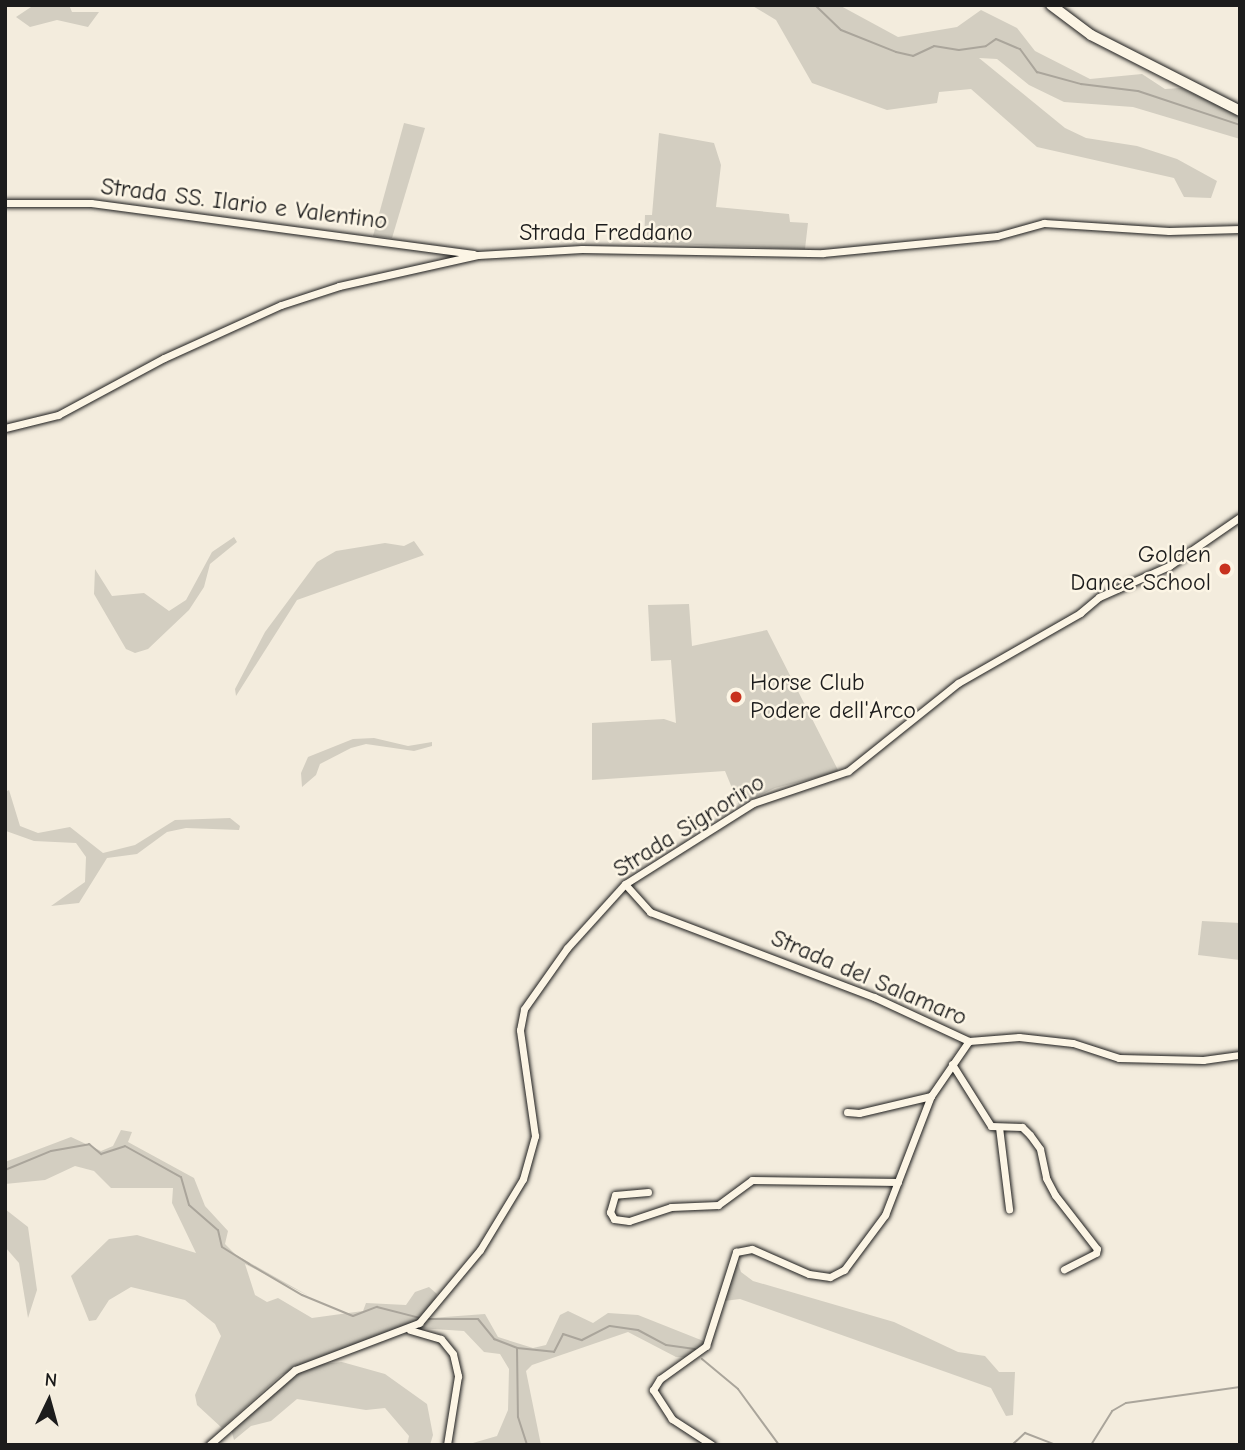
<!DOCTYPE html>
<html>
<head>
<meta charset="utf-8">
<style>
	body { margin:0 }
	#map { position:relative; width:1245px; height:1450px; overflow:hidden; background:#f3ecdd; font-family:"Comic Neue",sans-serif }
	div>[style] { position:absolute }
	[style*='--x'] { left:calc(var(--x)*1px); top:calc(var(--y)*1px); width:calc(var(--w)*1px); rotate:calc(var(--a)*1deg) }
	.green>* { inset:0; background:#d3cec1 }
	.stream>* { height:2px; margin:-1px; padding:0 1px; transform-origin:1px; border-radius:1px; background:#aaa59b }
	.roads { filter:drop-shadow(0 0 2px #1c1c1c) drop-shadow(0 0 2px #1c1c1c) }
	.street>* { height:7px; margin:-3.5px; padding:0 3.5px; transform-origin:3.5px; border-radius:3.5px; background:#fcf5e5 }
	.secondary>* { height:10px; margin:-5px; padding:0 5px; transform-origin:5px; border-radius:5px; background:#fcf5e5 }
	.dots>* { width:19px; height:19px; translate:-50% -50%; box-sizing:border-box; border:4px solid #fcf5e5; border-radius:50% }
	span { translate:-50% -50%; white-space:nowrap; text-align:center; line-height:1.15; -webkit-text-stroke:5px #fcf5e5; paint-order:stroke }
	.street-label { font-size:24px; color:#1c1c1c }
	.poi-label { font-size:24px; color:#1c1c1c }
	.right { translate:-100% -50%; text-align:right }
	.left { translate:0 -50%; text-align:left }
	.frame { position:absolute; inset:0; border:7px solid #1c1c1c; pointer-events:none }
	.north { position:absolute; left:14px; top:1366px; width:70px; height:70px; -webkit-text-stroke:5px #fcf5e5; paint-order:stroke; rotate:5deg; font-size:19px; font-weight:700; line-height:28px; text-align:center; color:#1c1c1c }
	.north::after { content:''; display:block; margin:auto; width:24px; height:32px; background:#1c1c1c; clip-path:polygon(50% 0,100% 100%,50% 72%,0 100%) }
</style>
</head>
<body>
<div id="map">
	<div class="green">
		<i style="clip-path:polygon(34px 5px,69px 5px,72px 12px,99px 12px,88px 27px,57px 20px,30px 27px,16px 17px)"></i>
		<i style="clip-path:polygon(751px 5px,839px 5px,898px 37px,957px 27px,981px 10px,1017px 28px,1035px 51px,1090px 79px,1142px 74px,1165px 89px,1181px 88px,1240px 116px,1240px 139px,1133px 107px,1064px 102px,1029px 85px,997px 59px,979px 58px,1065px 128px,1086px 138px,1137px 146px,1177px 159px,1217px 181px,1211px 198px,1184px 197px,1174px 178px,1037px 147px,971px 89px,939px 92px,937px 103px,887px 110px,812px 83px,776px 20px)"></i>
		<i style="clip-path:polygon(404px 123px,425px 128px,392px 238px,373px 236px)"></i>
		<i style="clip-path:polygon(659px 133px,714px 143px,721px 165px,716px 207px,789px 214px,790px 222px,808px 223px,805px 249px,644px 243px,645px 215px,652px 215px)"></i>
		<i style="clip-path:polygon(234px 537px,237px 542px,210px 564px,204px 587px,189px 610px,148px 649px,135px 653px,126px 649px,94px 594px,95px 569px,112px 596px,144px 593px,169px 611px,186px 600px,212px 552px)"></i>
		<i style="clip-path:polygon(414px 541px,424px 555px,297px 600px,236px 696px,235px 689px,265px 632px,317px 562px,336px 551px,385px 543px,404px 546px)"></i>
		<i style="clip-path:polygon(689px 604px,692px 646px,767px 630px,839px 772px,775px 788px,739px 805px,725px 771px,592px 780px,592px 723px,664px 719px,676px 723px,671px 660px,651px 661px,648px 605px)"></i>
		<i style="clip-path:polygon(374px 738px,408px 746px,432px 742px,432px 746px,414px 751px,366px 744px,351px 748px,320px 764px,316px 775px,302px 787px,301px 773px,308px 757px,353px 739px)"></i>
		<i style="clip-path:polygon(9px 790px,20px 826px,38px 833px,70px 827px,103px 853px,135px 845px,175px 820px,230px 818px,240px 826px,239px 830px,186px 828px,167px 832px,137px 854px,107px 858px,79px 903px,51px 906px,85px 882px,86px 857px,76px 843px,34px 841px,6px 831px,5px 792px)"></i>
		<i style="clip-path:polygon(1202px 921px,1240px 923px,1240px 960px,1198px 955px)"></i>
		<i style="clip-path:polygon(121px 1130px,132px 1132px,128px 1142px,194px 1178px,205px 1206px,228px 1231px,225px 1244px,236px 1255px,309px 1296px,245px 1264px,255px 1295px,267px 1302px,278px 1298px,312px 1318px,363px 1311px,366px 1303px,406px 1305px,415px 1292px,429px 1287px,437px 1294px,433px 1308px,414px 1324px,281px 1375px,222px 1428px,197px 1405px,195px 1395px,221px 1336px,215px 1324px,185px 1300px,131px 1287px,109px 1300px,96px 1320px,89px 1321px,71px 1276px,109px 1239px,137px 1235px,196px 1253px,172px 1203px,173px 1188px,111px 1188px,94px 1171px,75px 1166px,45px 1180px,5px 1184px,5px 1162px,71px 1137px,101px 1151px,113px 1146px)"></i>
		<i style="clip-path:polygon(5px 1209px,28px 1227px,37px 1290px,28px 1318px,19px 1263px,5px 1247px)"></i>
		<i style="clip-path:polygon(737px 1260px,741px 1272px,753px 1281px,894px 1322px,958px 1352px,985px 1356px,999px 1372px,1015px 1372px,1013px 1415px,1006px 1416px,991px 1388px,740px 1299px,724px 1301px)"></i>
		<i style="clip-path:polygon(568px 1311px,593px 1323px,608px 1313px,638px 1315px,706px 1342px,692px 1358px,676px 1357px,628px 1332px,532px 1365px,526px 1371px,541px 1445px,466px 1445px,497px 1436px,508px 1410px,509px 1369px,500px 1354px,484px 1352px,464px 1331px,418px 1328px,431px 1318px,485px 1314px,498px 1337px,533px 1348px,546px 1345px,560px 1315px)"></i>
		<i style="clip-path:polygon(342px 1362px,385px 1374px,427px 1404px,433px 1435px,430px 1445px,407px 1445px,409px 1436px,385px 1408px,366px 1410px,297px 1399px,271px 1421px,251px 1426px,234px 1440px,231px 1429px,309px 1365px)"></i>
	</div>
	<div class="stream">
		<i style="--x:815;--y:5;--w:36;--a:44"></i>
		<i style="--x:841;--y:30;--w:59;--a:21.8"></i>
		<i style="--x:896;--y:52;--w:17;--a:13"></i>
		<i style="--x:913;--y:56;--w:23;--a:-25"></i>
		<i style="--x:934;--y:46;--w:25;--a:9"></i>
		<i style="--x:959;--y:50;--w:27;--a:-8"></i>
		<i style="--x:986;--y:46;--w:12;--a:-35"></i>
		<i style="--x:996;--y:39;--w:26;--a:23"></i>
		<i style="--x:1020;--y:49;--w:29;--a:54"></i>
		<i style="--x:1037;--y:72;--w:46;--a:15.3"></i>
		<i style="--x:1081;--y:84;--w:57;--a:7"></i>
		<i style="--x:1138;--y:91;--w:108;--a:18.4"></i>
		<i style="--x:5;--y:1170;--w:50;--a:-22.4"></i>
		<i style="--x:51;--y:1151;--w:39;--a:-10"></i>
		<i style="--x:89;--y:1144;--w:16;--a:40"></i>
		<i style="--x:101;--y:1154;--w:25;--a:-18"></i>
		<i style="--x:125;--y:1146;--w:64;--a:29"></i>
		<i style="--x:181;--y:1177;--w:29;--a:74"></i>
		<i style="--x:189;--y:1205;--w:38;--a:41"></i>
		<i style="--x:218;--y:1230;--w:17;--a:77"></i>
		<i style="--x:222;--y:1247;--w:32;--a:32"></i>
		<i style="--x:249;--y:1264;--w:61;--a:30.3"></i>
		<i style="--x:302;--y:1295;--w:55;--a:22.4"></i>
		<i style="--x:353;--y:1316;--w:26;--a:-21"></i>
		<i style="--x:377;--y:1307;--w:44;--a:14.3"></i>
		<i style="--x:427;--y:1319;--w:51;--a:0"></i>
		<i style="--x:478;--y:1319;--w:26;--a:51"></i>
		<i style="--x:494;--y:1339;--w:25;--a:21"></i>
		<i style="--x:517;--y:1348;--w:69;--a:89.2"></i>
		<i style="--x:518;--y:1417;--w:29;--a:72"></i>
		<i style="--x:517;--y:1348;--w:37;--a:6"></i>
		<i style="--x:554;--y:1352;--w:20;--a:-63"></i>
		<i style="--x:563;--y:1334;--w:20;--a:18"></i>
		<i style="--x:582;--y:1340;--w:31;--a:-27"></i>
		<i style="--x:610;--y:1326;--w:28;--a:8"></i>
		<i style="--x:638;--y:1330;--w:32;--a:28"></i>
		<i style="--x:666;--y:1345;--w:29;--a:8"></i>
		<i style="--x:702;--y:1359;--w:47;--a:39.8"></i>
		<i style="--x:738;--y:1389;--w:69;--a:53.8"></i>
		<i style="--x:1012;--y:1445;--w:18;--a:-43"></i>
		<i style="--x:1025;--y:1433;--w:33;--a:21"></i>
		<i style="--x:1091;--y:1445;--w:40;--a:-58"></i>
		<i style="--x:1112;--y:1411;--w:16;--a:-30"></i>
		<i style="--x:1126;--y:1403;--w:115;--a:-8"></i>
	</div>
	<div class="roads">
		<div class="street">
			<i style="--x:5;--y:203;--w:86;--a:0"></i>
			<i style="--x:91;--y:203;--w:386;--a:7.6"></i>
			<i style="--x:5;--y:428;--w:55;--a:-13.8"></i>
			<i style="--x:58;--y:415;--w:120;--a:-28.3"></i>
			<i style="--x:164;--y:358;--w:128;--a:-24.4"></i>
			<i style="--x:281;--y:305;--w:61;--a:-18.1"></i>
			<i style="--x:339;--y:286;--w:142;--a:-12.6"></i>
			<i style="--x:478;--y:255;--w:104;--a:-3.3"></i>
			<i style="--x:582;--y:249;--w:241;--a:1"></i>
			<i style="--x:823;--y:253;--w:175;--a:-5.6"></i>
			<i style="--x:997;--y:236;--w:49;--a:-15.5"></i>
			<i style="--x:1044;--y:223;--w:125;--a:3.7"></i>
			<i style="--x:1169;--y:231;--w:71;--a:-1.6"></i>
			<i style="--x:625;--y:884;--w:38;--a:48"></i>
			<i style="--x:650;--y:912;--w:240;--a:20.8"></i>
			<i style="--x:874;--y:997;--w:105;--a:24.9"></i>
			<i style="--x:969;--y:1041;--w:50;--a:-4.6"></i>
			<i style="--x:1019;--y:1037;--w:54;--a:6.3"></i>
			<i style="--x:1073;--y:1043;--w:48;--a:18.1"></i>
			<i style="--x:1119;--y:1058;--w:84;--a:1.4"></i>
			<i style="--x:1203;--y:1060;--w:37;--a:-8"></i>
			<i style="--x:952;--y:1064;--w:73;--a:57.8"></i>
			<i style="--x:991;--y:1126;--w:31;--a:2"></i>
			<i style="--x:1022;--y:1127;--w:11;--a:45"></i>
			<i style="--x:1030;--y:1135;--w:17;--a:54"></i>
			<i style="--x:1040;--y:1149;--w:30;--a:78"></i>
			<i style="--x:1046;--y:1178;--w:19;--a:62"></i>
			<i style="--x:1055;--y:1195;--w:68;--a:52.1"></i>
			<i style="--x:1097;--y:1249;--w:4;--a:104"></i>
			<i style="--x:1096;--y:1253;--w:36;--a:153"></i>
			<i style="--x:847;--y:1112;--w:12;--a:5"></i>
			<i style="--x:859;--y:1113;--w:74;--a:-13.3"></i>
			<i style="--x:931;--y:1096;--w:67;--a:-55.4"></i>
			<i style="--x:999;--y:1127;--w:83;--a:83"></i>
			<i style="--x:648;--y:1192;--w:33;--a:175"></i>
			<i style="--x:615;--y:1195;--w:18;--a:106"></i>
			<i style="--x:610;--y:1212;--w:8;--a:60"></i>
			<i style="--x:614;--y:1219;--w:15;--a:8"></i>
			<i style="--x:629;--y:1221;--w:44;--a:-18.4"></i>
			<i style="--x:671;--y:1207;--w:47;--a:-2.4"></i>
			<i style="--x:718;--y:1205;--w:42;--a:-36.3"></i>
			<i style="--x:752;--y:1180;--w:146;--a:0.8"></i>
			<i style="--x:410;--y:1330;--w:32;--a:16"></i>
			<i style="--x:441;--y:1339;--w:19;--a:51"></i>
			<i style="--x:453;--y:1354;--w:23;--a:77"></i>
			<i style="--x:458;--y:1376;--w:70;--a:99.1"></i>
			<i style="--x:209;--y:1445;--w:114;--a:-41.1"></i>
			<i style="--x:295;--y:1370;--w:133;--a:-20.8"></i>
			<i style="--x:419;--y:1323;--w:95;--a:-50.1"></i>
			<i style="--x:480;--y:1250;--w:83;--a:-58.8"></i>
			<i style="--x:523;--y:1179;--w:45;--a:-74.4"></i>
			<i style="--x:535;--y:1136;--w:107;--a:-98.1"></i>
			<i style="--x:520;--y:1030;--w:21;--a:-79"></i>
			<i style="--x:524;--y:1009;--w:75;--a:-54.8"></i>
			<i style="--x:567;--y:948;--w:86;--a:-47.8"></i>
			<i style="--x:625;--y:884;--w:151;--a:-32.3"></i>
			<i style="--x:753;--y:803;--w:100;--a:-18.6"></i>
			<i style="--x:848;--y:771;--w:141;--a:-38.7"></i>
			<i style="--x:958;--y:683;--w:141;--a:-29.8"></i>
			<i style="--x:1080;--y:613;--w:25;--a:-40"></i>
			<i style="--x:1099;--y:597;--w:77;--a:-23.9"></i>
			<i style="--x:1169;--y:566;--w:86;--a:-34.6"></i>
			<i style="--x:712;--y:1445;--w:48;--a:-147"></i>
			<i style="--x:672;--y:1419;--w:35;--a:-123"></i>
			<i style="--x:653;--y:1390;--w:13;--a:-58"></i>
			<i style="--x:660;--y:1379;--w:57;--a:-35.7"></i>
			<i style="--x:706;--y:1346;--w:99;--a:-72.3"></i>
			<i style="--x:736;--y:1252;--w:16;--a:-11"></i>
			<i style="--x:752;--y:1249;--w:62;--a:23.7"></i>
			<i style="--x:809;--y:1274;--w:21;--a:8"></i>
			<i style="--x:830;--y:1277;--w:16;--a:-27"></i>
			<i style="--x:844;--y:1270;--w:69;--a:-53.3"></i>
			<i style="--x:885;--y:1215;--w:128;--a:-68.9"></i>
		</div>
		<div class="secondary">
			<i style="--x:1051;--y:5;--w:50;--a:36.9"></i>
			<i style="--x:1091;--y:35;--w:167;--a:27"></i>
		</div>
	</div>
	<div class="dots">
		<i style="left:1225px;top:569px;background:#c8321e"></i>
		<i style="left:736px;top:697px;background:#c8321e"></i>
	</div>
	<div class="street-label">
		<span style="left:244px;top:204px;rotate:7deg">Strada SS. Ilario e Valentino</span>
		<span style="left:606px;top:233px">Strada Freddano</span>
		<span style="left:689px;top:826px;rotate:-32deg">Strada Signorino</span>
		<span style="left:869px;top:978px;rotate:23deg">Strada del Salamaro</span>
	</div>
	<div class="poi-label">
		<span class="right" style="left:1211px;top:569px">Golden<br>Dance School</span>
		<span class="left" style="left:750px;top:697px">Horse Club<br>Podere dell'Arco</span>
	</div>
	<div class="frame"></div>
	<div class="north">N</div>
</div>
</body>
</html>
